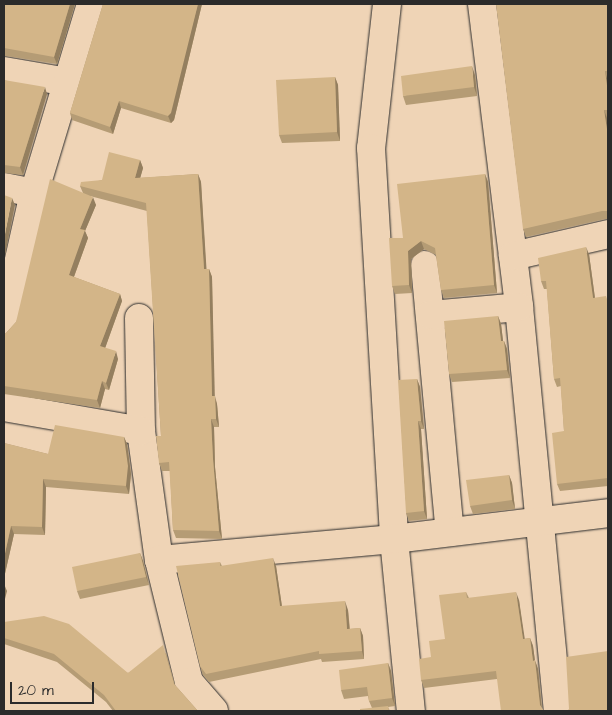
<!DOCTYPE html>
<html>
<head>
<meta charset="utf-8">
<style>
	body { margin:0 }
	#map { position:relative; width:612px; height:715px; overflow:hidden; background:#efd4b6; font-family:"Architects Daughter",sans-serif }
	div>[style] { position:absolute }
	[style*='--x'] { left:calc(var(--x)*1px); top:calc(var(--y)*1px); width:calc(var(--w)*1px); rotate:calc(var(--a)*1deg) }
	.roads { filter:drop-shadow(0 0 1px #2b2b2b) drop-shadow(0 0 1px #2b2b2b) }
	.minor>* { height:28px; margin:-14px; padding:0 14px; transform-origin:14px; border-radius:14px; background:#efd4b6 }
	.wall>* { inset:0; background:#b59c75 }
	.shaded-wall>* { inset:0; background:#947f5f }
	.building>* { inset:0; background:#d3b588 }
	span { translate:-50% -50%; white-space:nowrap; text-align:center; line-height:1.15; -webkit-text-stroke:5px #efd4b6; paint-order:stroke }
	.frame { position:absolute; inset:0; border:5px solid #2b2b2b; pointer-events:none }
	.scale { position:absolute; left:10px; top:682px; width:84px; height:22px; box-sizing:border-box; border:2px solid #2b2b2b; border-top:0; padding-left:6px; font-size:15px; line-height:18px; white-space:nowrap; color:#2b2b2b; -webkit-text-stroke:4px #efd4b6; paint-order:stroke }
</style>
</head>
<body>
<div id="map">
	<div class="roads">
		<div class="minor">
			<i style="--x:387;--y:4;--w:145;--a:96.3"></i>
			<i style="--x:371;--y:148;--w:392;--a:86.6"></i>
			<i style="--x:394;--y:539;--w:173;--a:84.4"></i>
			<i style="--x:482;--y:4;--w:305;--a:83"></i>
			<i style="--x:519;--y:307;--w:406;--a:84.5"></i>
			<i style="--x:4;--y:71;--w:65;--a:9.8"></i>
			<i style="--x:4;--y:187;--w:31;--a:11"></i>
			<i style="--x:513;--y:256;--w:98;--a:-13"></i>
			<i style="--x:425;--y:265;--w:268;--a:84.7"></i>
			<i style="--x:430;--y:315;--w:89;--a:-5.1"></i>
			<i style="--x:139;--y:318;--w:113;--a:89"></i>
			<i style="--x:141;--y:431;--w:130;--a:82.1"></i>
			<i style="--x:159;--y:560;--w:126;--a:76.2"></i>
			<i style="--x:189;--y:682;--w:38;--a:49"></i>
			<i style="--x:4;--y:326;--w:136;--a:-77.3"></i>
			<i style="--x:34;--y:193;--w:197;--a:-73.2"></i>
			<i style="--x:4;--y:407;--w:139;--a:9.9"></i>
			<i style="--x:159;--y:560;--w:236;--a:-5.1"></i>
			<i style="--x:394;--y:539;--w:216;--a:-6.9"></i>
		</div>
	</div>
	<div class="wall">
		<i style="clip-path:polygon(4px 4px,75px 4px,57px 64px,6px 56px,4px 56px)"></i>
		<i style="clip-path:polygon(103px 4px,202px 4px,174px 120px,171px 123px,121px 108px,113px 134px,72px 120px,70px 113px)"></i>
		<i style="clip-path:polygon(608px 4px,608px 118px,607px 118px,608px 125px,608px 219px,605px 219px,526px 237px,523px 229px)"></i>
		<i style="clip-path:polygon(475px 75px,477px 96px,406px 105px,403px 96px)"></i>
		<i style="clip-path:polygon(335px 77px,338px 85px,340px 141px,282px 143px,279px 135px)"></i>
		<i style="clip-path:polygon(4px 80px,47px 94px,23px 175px,4px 173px)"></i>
		<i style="clip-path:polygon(140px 160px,143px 168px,140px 178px,198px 174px,201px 182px,206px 269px,209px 269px,212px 277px,214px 396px,217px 404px,219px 427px,214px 427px,215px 467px,222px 539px,176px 538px,173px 530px,170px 471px,162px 471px,159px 463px,161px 436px,147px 211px,90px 196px,96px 205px,85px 231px,88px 238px,74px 277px,120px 294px,122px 301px,105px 348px,118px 359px,109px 390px,105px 389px,100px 408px,4px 394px,4px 333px,6px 333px,16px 322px,83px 193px,80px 186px,102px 180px)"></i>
		<i style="clip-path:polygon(485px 174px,488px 182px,497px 293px,444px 298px,441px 290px,436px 255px,424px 249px,411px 259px,412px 293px,395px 294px,392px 286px,403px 238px)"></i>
		<i style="clip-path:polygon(589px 254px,595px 298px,608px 299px,608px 486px,560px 491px,557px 484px,564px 431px,561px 386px,557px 387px,554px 379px,547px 289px,544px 289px,541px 281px)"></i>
		<i style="clip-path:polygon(498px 316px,501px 324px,503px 341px,504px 341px,507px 349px,510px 378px,452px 382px,449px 374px)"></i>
		<i style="clip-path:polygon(417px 379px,420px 387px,424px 429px,421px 429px,427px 519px,409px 521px,406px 513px)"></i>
		<i style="clip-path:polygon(124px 437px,127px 444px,131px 474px,129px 494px,46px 487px,45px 535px,14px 534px,4px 578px,4px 443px,48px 454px)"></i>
		<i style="clip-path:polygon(509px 475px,512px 483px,515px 509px,473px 514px,470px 506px)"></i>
		<i style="clip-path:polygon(140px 553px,143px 561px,149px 585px,80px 599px,77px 591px)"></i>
		<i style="clip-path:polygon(220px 562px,222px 566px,276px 566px,282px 606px,348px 610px,350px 629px,360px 628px,363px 636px,364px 659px,322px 662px,321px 659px,209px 682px,203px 675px,200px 666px)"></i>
		<i style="clip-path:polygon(466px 592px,469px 598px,519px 600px,524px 639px,530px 638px,533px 646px,535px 661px,538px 669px,542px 708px,497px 679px,424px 688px,421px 680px,445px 639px)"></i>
		<i style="clip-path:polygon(4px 622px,128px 673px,166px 653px,175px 685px,198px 711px,113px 711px,106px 702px,57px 662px,4px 644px)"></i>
		<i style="clip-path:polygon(388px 663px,391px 671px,395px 706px,388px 707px,390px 711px,360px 711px,372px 708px,369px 701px,368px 696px,344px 699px,341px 690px)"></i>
	</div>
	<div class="shaded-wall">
		<i style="clip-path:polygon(70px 4px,75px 4px,57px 64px,54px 57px)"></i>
		<i style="clip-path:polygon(198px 4px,202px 4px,174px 120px,171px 123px,168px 116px)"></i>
		<i style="clip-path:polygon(472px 66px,475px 75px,477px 96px,474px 87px)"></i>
		<i style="clip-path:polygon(605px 71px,608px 82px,608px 93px)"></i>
		<i style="clip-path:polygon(335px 77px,338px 85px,340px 141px,337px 132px)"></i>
		<i style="clip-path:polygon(45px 87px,47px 94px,23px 175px,20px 167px)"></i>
		<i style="clip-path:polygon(119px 101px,121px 108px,113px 134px,110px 127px)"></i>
		<i style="clip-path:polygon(604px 110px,607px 118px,608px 125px,608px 136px)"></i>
		<i style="clip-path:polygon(140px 160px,143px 168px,138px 186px,135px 178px)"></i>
		<i style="clip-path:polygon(198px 174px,201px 182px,207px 277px,204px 269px)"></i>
		<i style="clip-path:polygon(485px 174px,488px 182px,497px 293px,494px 285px)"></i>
		<i style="clip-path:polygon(93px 197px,96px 205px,85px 231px,88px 238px,72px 282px,69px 275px,80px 229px)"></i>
		<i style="clip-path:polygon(12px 198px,15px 205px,4px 260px,4px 239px)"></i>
		<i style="clip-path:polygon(421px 241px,424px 249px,411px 259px,412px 293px,409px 285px,408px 251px)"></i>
		<i style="clip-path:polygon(586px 247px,589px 254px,596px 306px,593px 298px)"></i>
		<i style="clip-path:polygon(209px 269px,212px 277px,215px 404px,212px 396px)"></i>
		<i style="clip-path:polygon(120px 294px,122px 301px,103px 354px,100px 346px)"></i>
		<i style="clip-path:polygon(498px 316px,501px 324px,504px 349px,501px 341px)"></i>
		<i style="clip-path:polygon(504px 341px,507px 349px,510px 378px,507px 370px)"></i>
		<i style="clip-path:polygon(116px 351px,118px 359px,109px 390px,106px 383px)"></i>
		<i style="clip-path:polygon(417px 379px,420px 387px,424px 429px,421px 421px)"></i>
		<i style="clip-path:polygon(102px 381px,105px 389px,100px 408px,97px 400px)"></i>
		<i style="clip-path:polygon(215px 396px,217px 404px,219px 427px,216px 419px)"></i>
		<i style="clip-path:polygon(211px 419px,214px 427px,215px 467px,222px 539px,219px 531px,213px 459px)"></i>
		<i style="clip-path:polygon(418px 421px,421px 429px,427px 519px,424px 511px)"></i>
		<i style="clip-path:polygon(124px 437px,127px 444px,131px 474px,129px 494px,126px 486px)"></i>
		<i style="clip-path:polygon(509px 475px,512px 483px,515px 509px,512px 500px)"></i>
		<i style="clip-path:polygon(43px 479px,46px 487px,45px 535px,42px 527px)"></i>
		<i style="clip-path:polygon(11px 526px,14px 534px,4px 578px,4px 558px)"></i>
		<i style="clip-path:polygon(140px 553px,143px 561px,149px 585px,146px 577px)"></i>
		<i style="clip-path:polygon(273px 558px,276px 566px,283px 614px,280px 606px)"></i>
		<i style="clip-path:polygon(4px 584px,7px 591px,4px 603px)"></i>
		<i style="clip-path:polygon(516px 592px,519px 600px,526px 647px,523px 639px)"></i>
		<i style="clip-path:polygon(345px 601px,348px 610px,350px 637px,347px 629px)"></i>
		<i style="clip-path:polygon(360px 628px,363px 636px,364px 659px,362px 651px)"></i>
		<i style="clip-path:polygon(530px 638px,533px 646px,536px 669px,533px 661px)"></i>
		<i style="clip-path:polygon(535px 660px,538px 669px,542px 711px,540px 705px)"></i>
		<i style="clip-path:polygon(388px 663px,391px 671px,395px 706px,392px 698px)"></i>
	</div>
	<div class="building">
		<i style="clip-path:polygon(4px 4px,70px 4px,54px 57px,4px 48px)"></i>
		<i style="clip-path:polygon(103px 4px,198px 4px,171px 113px,168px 116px,119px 101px,110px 127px,70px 113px)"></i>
		<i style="clip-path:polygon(496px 4px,608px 4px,608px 71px,605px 71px,608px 93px,608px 110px,604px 110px,608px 136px,608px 211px,602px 211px,523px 229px)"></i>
		<i style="clip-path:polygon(472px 66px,474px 87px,403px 96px,401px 76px)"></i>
		<i style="clip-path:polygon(335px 77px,337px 132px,279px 135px,276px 80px)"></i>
		<i style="clip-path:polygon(4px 80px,45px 87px,20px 167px,4px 165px)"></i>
		<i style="clip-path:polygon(109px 152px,140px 160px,135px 178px,198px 174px,204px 269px,209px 269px,212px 396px,215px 396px,216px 419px,211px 419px,213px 459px,219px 531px,173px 530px,169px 462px,159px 463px,156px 436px,161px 436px,146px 203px,80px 186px,81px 182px,102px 180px)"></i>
		<i style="clip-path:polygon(485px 174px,494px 285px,441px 290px,435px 248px,421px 241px,408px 251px,409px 285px,392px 286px,389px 238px,403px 238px,397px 184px)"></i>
		<i style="clip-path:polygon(50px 179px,93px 197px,80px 229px,85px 230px,69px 275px,120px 294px,100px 346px,116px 351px,106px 383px,102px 381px,97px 400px,4px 386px,4px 333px,6px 333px,16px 322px)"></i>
		<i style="clip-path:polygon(4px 195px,12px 198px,4px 239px)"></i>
		<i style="clip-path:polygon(586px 247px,593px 298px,606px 296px,607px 299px,608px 299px,608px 478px,557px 484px,552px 433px,564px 431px,560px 378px,554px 379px,546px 281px,541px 281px,538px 258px)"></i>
		<i style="clip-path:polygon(498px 316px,501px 341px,504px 341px,507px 370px,449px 374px,444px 321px)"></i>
		<i style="clip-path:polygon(417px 379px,421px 421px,418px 421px,424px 511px,406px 513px,398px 380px)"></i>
		<i style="clip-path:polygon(55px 425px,124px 437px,128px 466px,126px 486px,43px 479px,42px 527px,11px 526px,4px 558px,4px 443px,48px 454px)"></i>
		<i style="clip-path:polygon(509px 475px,512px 500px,470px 506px,466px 480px)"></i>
		<i style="clip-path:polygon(140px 553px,146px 577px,77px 591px,72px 567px)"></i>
		<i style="clip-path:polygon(273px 558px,280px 606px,345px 601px,347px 629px,360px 628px,362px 651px,319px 654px,319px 651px,206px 674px,200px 666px,176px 566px,220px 562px,220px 566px)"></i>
		<i style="clip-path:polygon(466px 592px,467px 598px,516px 592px,523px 639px,530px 638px,533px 661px,535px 660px,540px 705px,544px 711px,501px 711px,496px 671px,421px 680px,419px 659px,431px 657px,429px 641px,445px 639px,439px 595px)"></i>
		<i style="clip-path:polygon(44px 616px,69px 624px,128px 673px,163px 645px,174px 684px,198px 711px,116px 711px,104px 695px,54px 654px,4px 638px,4px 622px)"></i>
		<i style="clip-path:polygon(608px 651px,608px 711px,567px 711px,569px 709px,566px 657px)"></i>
		<i style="clip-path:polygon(388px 663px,392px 698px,369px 701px,367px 687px,341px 690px,339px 670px)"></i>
		<i style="clip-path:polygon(388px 706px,389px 711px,360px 711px,360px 709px)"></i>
	</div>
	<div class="frame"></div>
	<div class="scale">20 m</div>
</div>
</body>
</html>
